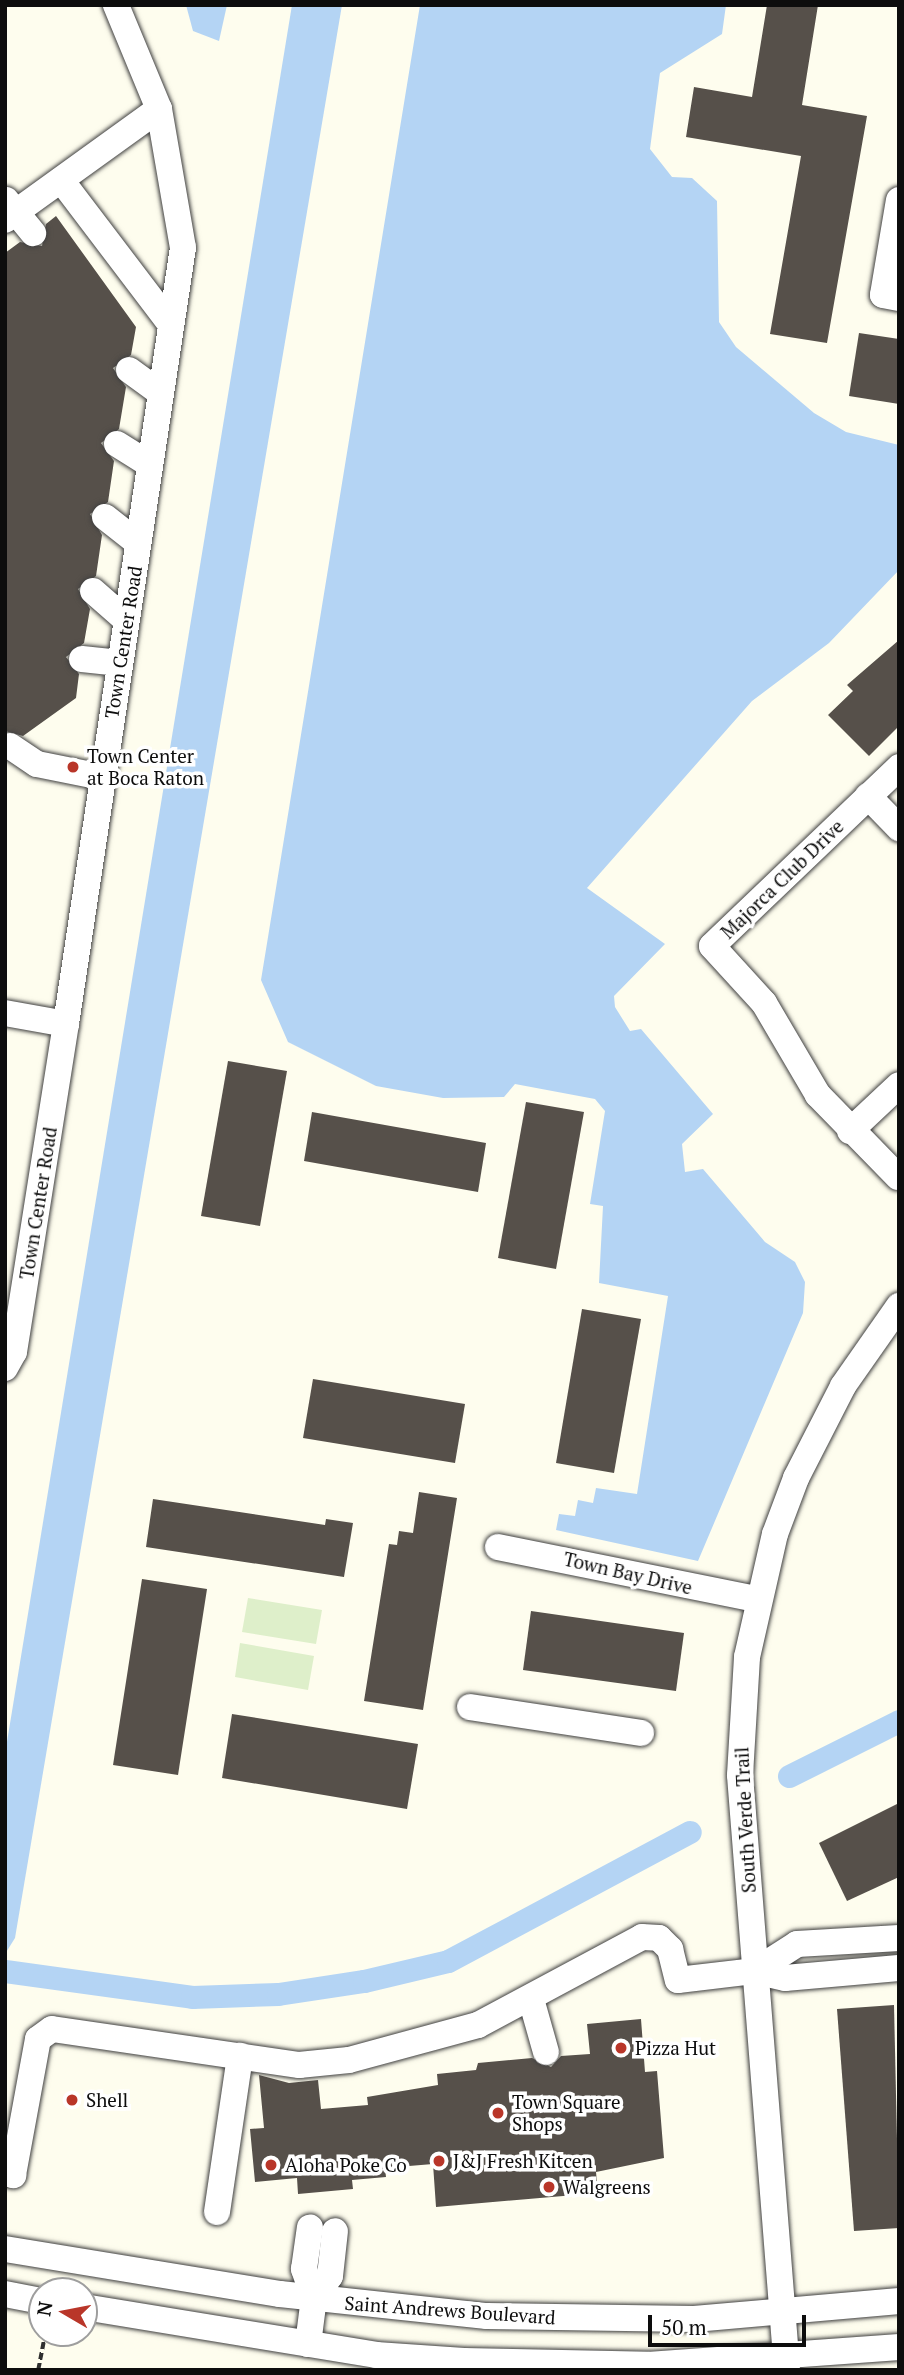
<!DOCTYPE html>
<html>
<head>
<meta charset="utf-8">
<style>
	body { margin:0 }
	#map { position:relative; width:904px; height:2375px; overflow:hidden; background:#fefdee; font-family:"PT Serif",serif }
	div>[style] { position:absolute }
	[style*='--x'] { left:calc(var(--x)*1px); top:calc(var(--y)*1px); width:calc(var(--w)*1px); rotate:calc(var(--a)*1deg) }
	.pitch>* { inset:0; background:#deefca }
	.water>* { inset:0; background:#b4d4f4 }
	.canal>* { height:23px; margin:-11.5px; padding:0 11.5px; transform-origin:11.5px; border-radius:11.5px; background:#b4d4f4 }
	.building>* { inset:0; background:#56504a }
	.path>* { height:3.5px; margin-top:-1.75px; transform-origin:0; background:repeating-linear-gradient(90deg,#2f2f2f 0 7px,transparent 0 10.5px) }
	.roads { filter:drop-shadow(0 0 2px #404040) drop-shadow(0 0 2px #404040) }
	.minor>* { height:26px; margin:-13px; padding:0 13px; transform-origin:13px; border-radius:13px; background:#fff }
	.dots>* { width:19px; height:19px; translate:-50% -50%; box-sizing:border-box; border:4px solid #fff; border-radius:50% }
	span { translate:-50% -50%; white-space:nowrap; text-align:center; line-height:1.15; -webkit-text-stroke:7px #fff; paint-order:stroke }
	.street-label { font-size:19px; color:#0d0d0d }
	.poi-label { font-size:19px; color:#0d0d0d }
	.left { translate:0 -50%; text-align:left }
	.frame { position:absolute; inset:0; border:7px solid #0d0d0d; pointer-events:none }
	.north { position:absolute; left:28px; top:2277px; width:70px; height:70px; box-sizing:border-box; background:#fff; border:2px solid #9e9e9e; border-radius:50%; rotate:280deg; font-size:19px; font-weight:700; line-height:28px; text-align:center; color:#0d0d0d }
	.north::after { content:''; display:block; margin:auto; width:24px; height:32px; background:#b93629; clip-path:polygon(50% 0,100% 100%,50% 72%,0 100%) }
	.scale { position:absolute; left:648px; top:2315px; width:158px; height:32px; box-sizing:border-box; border:4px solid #0d0d0d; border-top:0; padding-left:9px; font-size:21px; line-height:24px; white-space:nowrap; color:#0d0d0d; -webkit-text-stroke:5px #fff; paint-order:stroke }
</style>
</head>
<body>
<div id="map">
	<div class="pitch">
		<i style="clip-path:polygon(248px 1598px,322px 1610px,316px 1644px,242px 1632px)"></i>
		<i style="clip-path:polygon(240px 1643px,314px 1656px,308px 1690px,235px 1677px)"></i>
	</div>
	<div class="water">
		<i style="clip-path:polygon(186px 5px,227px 5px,219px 41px,193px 31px)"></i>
		<i style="clip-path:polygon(292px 5px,342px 5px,15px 1938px,5px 1954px,5px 1754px)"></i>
		<i style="clip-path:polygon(420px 5px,726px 5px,722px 34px,660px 73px,650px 149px,672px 177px,692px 178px,717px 201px,719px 322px,736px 347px,814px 413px,846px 432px,899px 445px,899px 570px,829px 643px,752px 701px,587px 888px,665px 944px,614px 996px,615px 1007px,630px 1031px,641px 1029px,713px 1114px,682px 1144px,685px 1172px,703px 1169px,765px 1242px,795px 1262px,805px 1282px,803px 1313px,698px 1561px,556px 1530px,559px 1514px,575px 1516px,578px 1500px,593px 1503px,596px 1488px,637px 1494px,668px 1296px,599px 1283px,603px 1206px,590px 1204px,605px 1111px,595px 1099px,515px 1084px,504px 1097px,443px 1098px,376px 1086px,288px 1042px,261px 980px)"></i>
	</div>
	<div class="canal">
		<i style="--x:789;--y:1776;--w:123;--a:-26.6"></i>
		<i style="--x:5;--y:1971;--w:189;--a:7.9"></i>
		<i style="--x:192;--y:1997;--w:86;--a:-2"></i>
		<i style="--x:278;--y:1994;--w:87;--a:-8.6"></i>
		<i style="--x:364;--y:1981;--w:86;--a:-13.4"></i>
		<i style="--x:448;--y:1961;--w:274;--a:-28.1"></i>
	</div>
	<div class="building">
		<i style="clip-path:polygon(767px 5px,818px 5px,802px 105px,867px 116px,827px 343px,770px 334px,801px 156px,686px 137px,694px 87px,752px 97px)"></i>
		<i style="clip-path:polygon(56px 216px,136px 327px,131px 355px,113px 368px,126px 387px,119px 429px,101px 443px,114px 461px,108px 502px,90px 514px,102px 535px,96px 576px,78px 589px,90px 609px,84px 643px,66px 657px,79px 674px,76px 698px,23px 736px,5px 731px,5px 253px,20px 242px,42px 246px,46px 224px)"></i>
		<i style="clip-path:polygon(859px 333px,899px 339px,899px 404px,849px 396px)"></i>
		<i style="clip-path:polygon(899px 640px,899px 726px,869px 756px,828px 715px,853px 691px,847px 685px)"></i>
		<i style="clip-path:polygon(228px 1061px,287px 1071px,260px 1226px,201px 1216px)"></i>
		<i style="clip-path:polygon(526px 1102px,584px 1112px,556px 1269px,498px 1258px)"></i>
		<i style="clip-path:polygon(312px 1112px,486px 1143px,478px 1192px,304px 1161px)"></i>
		<i style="clip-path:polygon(582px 1309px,641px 1319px,614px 1473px,556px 1463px)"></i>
		<i style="clip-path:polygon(313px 1379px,465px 1404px,455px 1463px,303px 1438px)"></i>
		<i style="clip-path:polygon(419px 1492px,457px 1498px,423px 1710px,364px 1701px,389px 1544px,397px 1545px,399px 1531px,413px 1533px)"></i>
		<i style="clip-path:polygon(153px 1499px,325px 1525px,326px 1519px,353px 1523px,344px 1577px,146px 1547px)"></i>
		<i style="clip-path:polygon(142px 1579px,207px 1589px,178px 1775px,113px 1765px)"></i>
		<i style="clip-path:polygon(531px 1611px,684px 1633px,676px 1691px,523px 1670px)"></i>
		<i style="clip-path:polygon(232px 1714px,418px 1744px,407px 1809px,222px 1778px)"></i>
		<i style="clip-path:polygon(899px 1803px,899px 1877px,847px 1901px,819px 1843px)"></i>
		<i style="clip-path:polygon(894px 2005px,899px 2228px,854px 2231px,837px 2009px)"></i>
		<i style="clip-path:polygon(641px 2019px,645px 2072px,657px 2071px,664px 2158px,596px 2172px,598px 2193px,436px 2207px,433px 2164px,385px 2168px,386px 2177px,352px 2180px,353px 2189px,298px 2194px,297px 2178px,255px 2182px,250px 2129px,264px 2128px,259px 2075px,289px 2083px,318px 2080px,321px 2109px,368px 2105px,367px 2097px,438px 2085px,437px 2074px,476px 2070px,478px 2063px,532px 2058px,551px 2067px,561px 2056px,590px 2054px,587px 2024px)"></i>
	</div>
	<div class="path">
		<i style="--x:38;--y:2370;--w:38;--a:-79"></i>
	</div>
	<div class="roads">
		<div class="minor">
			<i style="--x:61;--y:180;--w:182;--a:52.8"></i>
			<i style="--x:6;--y:200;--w:43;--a:50.7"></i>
			<i style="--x:899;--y:200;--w:96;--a:99.6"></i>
			<i style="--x:883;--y:295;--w:16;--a:11"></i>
			<i style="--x:5;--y:220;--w:190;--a:-35.8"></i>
			<i style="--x:129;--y:370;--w:39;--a:36"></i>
			<i style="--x:117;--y:444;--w:39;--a:32"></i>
			<i style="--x:105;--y:517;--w:42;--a:38.2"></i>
			<i style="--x:93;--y:591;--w:44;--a:41.3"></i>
			<i style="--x:82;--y:659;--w:38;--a:6"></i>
			<i style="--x:10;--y:746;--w:32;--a:34"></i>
			<i style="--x:37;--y:764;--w:66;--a:11.3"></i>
			<i style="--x:868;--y:796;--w:45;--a:45.9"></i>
			<i style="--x:5;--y:1013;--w:62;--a:10.2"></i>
			<i style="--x:850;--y:1131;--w:67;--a:-43.2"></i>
			<i style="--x:898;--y:1177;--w:115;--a:-134.3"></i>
			<i style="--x:818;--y:1095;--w:107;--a:-120.4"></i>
			<i style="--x:764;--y:1003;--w:77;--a:-132.4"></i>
			<i style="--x:712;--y:946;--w:259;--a:-43.7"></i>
			<i style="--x:5;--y:1368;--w:18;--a:-61"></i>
			<i style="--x:14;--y:1352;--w:332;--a:-81"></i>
			<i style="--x:66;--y:1024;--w:785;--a:-81.43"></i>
			<i style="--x:183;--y:248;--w:141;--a:-99.8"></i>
			<i style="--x:159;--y:109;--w:113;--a:-112.5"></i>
			<i style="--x:498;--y:1547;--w:264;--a:11.4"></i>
			<i style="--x:470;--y:1707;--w:173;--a:8.6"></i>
			<i style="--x:755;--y:1971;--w:50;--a:-32.7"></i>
			<i style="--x:797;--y:1944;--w:102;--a:-3.4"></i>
			<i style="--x:531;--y:1999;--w:55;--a:74.2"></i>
			<i style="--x:5;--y:2172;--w:9;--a:21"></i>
			<i style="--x:13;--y:2175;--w:138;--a:-79.6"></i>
			<i style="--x:38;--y:2039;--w:17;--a:-36"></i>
			<i style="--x:52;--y:2029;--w:250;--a:8.3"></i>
			<i style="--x:299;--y:2065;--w:50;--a:-5.7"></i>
			<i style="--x:349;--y:2060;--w:134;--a:-15.2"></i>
			<i style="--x:478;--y:2025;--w:186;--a:-28.2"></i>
			<i style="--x:642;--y:1937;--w:17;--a:3"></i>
			<i style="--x:659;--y:1938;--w:16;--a:45"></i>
			<i style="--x:670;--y:1949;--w:32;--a:76"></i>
			<i style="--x:678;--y:1980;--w:78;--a:-6.7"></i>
			<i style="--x:755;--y:1971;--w:31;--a:13"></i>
			<i style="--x:785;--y:1978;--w:114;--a:-5"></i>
			<i style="--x:217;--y:2212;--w:158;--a:-81.6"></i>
			<i style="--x:5;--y:2249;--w:279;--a:9.3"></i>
			<i style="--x:280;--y:2294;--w:208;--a:6.1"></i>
			<i style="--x:487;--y:2316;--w:207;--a:0.8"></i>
			<i style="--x:694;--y:2319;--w:206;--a:-5"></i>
			<i style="--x:5;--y:2294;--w:38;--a:11"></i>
			<i style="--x:314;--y:2298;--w:27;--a:-54"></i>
			<i style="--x:330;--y:2276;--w:45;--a:-83.7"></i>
			<i style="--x:84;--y:2307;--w:296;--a:9.3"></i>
			<i style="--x:376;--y:2355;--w:88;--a:3.9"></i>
			<i style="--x:464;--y:2361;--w:184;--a:1.2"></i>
			<i style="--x:648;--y:2365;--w:252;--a:-4.1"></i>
			<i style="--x:308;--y:2344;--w:46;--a:-82.6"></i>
			<i style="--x:314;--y:2298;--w:31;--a:-109"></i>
			<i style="--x:304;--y:2269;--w:42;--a:-81.9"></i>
			<i style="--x:787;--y:2370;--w:597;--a:-94.52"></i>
			<i style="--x:740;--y:1775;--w:118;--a:-86.6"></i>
			<i style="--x:747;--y:1657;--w:126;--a:-77.2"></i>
			<i style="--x:775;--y:1534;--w:60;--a:-69.4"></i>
			<i style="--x:796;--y:1478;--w:103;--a:-62.9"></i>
			<i style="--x:843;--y:1386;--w:98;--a:-55"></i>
		</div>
	</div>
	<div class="dots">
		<i style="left:73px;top:767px;background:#b93629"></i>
		<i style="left:621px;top:2048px;background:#b93629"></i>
		<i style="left:72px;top:2100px;background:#b93629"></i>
		<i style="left:498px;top:2113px;background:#b93629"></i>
		<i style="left:439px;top:2161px;background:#b93629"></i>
		<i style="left:271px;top:2165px;background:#b93629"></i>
		<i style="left:549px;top:2187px;background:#b93629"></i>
	</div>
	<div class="street-label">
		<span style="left:123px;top:642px;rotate:-81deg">Town Center Road</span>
		<span style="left:782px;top:879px;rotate:-44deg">Majorca Club Drive</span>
		<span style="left:38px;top:1203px;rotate:-81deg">Town Center Road</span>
		<span style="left:628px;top:1573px;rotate:13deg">Town Bay Drive</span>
		<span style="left:745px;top:1820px;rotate:-93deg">South Verde Trail</span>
		<span style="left:450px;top:2310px;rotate:4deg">Saint Andrews Boulevard</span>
	</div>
	<div class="poi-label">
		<span class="left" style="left:87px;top:767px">Town Center<br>at Boca Raton</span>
		<span class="left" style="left:635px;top:2048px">Pizza Hut</span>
		<span class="left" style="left:86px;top:2100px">Shell</span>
		<span class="left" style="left:512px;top:2113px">Town Square<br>Shops</span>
		<span class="left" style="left:453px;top:2161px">J&amp;J Fresh Kitcen</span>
		<span class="left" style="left:285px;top:2165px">Aloha Poke Co</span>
		<span class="left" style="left:563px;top:2187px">Walgreens</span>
	</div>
	<div class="frame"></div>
	<div class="north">N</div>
	<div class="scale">50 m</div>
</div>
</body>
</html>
